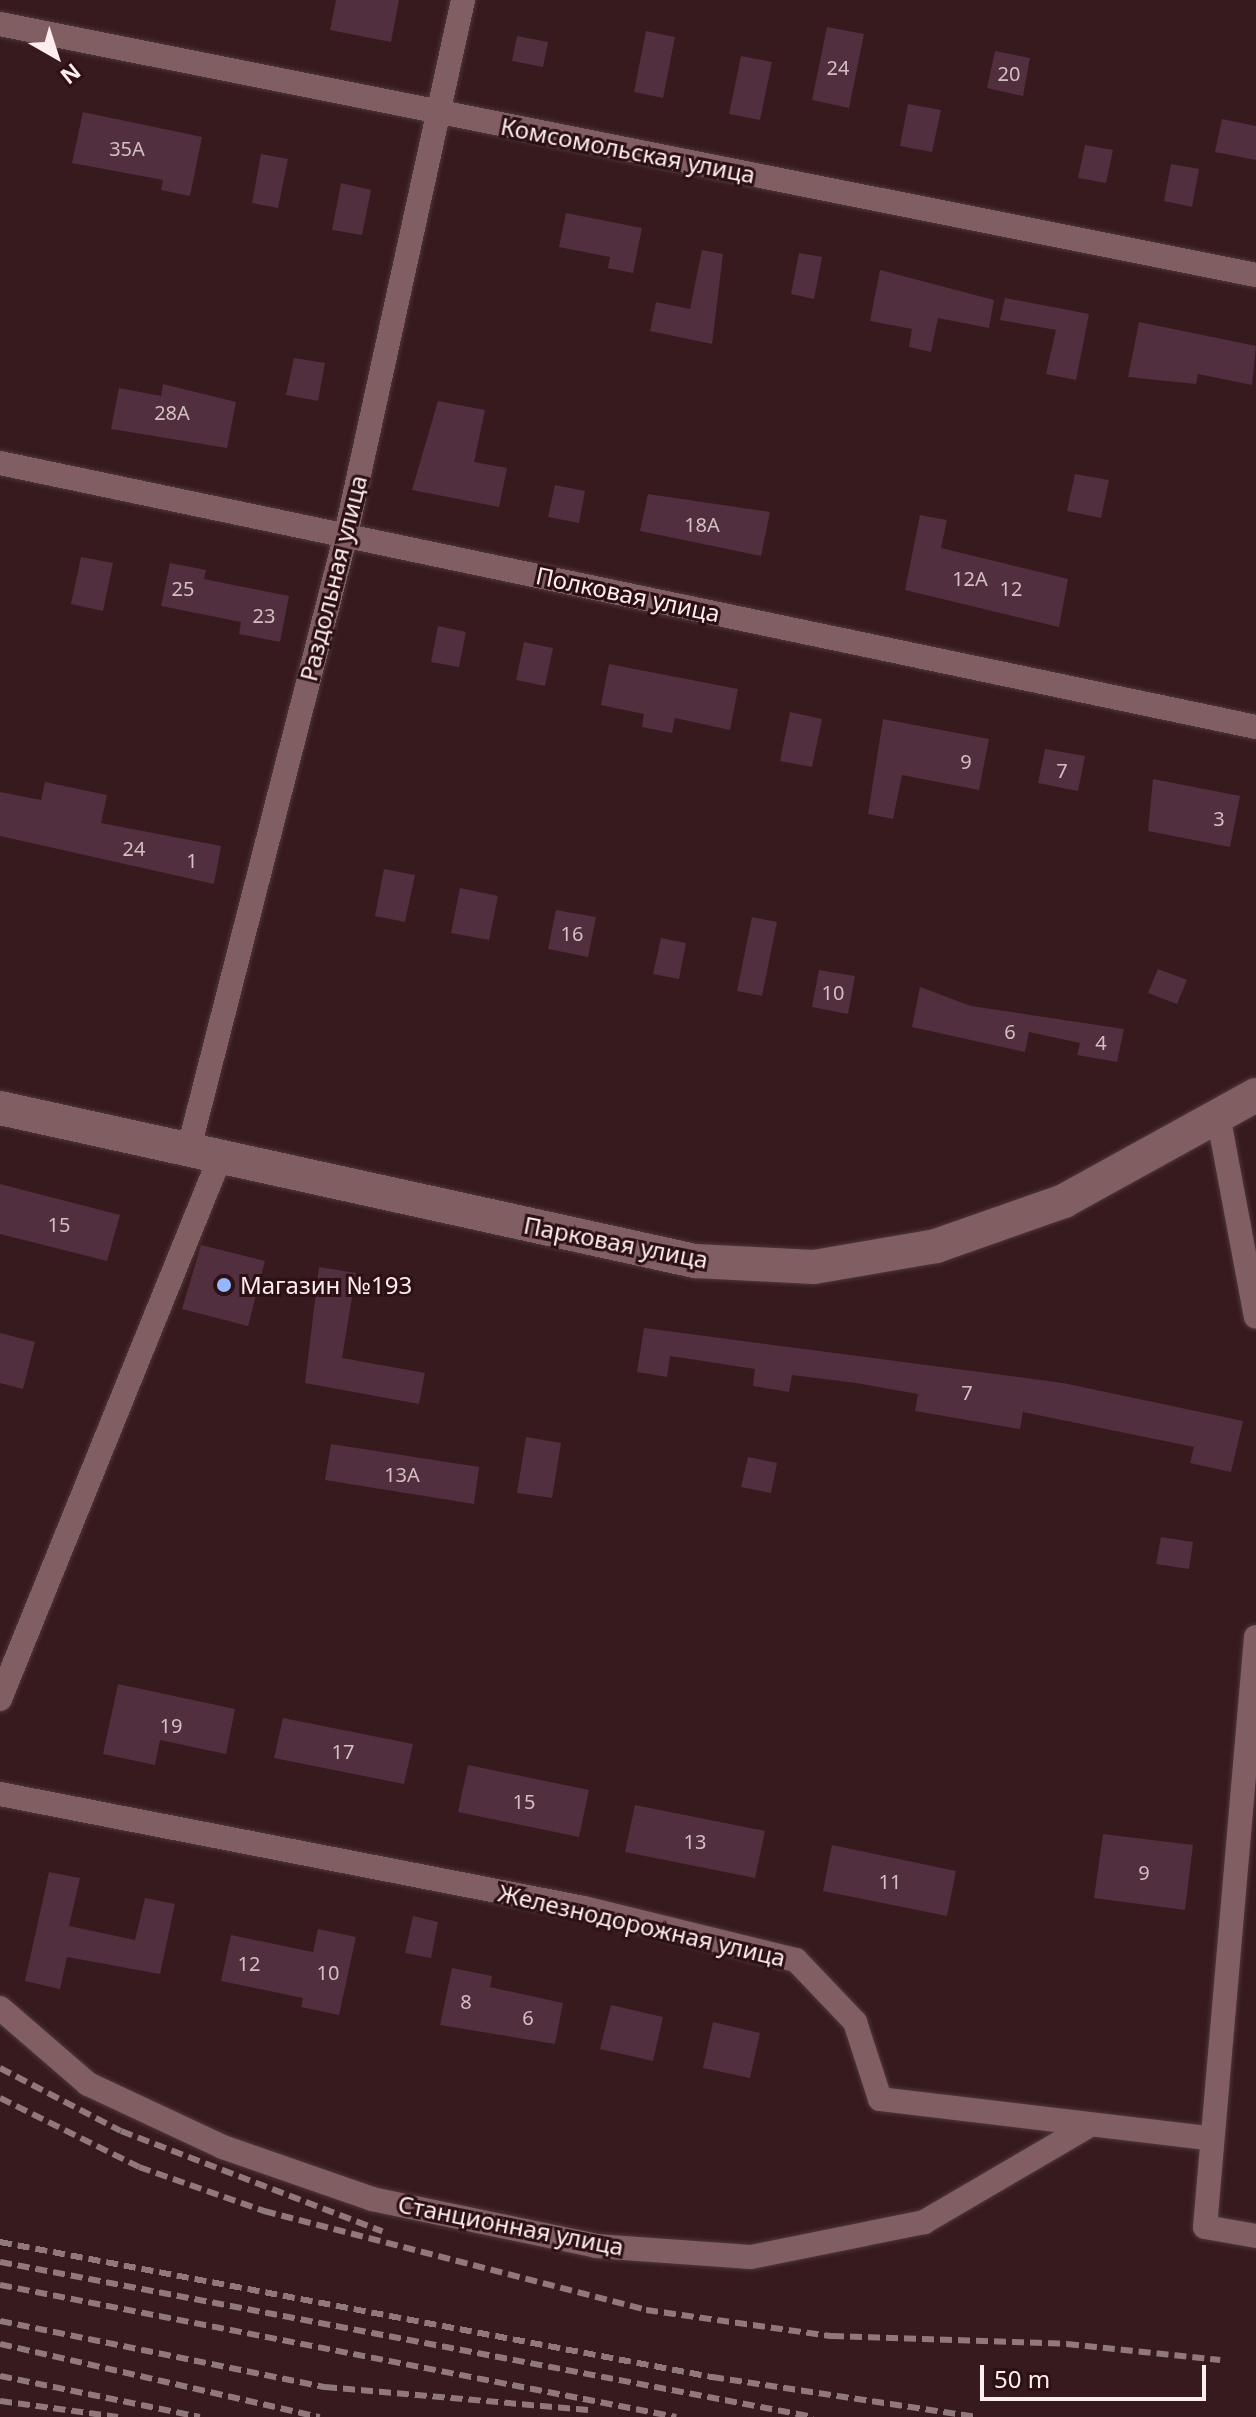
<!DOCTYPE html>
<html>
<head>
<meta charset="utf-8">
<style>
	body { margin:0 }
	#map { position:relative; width:1256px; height:2417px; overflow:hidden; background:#371a1d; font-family:"Noto Sans",sans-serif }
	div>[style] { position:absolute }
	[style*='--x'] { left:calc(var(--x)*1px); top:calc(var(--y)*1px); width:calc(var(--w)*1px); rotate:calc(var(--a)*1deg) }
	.building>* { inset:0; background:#512f3e }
	.roads { filter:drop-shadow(0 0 2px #4e373a) drop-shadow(0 0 2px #4e373a) }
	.street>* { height:24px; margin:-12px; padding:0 12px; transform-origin:12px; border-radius:12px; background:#815e61 }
	.secondary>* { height:34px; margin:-17px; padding:0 17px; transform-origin:17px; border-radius:17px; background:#815e61 }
	.rail>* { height:6px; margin-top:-3px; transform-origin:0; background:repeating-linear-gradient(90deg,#91797b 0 12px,transparent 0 18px) }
	.dots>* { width:22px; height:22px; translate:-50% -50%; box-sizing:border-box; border:4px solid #2c1014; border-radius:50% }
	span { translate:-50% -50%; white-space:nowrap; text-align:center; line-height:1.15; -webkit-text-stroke:6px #2c1014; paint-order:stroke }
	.number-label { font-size:20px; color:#d3bec2 }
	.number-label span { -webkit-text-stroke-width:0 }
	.street-label { font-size:24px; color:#feedee }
	.poi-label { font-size:24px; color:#feedee }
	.left { translate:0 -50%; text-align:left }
	.north { position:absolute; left:16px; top:16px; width:80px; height:80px; -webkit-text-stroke:6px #2c1014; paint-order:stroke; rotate:141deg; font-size:22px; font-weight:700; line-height:32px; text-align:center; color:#feedee }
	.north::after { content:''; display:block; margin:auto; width:28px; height:36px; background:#feedee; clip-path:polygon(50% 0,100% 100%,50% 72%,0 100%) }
	.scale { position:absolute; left:980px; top:2365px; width:226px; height:36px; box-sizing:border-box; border:4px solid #feedee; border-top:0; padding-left:10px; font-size:24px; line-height:28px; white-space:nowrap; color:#feedee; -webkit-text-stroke:6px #2c1014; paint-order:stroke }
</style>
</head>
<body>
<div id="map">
	<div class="building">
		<i style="clip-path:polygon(336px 0,399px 0,391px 42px,330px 30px)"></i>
		<i style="clip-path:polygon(827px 27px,864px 34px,849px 108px,812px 100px)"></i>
		<i style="clip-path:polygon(646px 31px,675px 37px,663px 98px,634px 92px)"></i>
		<i style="clip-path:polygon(517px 36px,548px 42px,543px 67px,512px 61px)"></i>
		<i style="clip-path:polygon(995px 51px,1030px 58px,1023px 96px,987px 88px)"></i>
		<i style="clip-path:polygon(741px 56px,772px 62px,760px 120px,729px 114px)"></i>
		<i style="clip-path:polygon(908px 104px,941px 110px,932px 152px,900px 146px)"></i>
		<i style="clip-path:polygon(83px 112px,202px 137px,190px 196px,161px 190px,163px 180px,72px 163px)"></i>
		<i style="clip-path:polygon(1222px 119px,1256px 126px,1256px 160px,1215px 152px)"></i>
		<i style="clip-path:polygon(1085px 145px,1113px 150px,1106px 183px,1078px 178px)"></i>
		<i style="clip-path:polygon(261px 154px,288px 159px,278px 208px,252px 203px)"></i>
		<i style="clip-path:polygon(1171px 164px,1199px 169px,1192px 207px,1164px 201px)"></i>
		<i style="clip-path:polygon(341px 183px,371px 190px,362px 235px,332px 230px)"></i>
		<i style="clip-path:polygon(566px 213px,642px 228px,633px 273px,608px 268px,610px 257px,559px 247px)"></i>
		<i style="clip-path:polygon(702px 250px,723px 254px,712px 344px,650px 331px,656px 302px,690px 309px)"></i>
		<i style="clip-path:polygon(799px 253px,822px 257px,814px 299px,791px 294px)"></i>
		<i style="clip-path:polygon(880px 270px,994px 300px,989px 328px,938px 318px,931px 352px,909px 347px,912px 329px,870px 321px)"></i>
		<i style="clip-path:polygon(1005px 298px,1089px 314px,1076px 380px,1046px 374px,1056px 330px,1000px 320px)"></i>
		<i style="clip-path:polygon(1139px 322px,1256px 346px,1252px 385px,1198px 374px,1196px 384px,1128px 377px)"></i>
		<i style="clip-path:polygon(294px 358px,325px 363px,318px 401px,286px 395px)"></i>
		<i style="clip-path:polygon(163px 384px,236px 402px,227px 448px,111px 429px,119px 388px,161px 396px)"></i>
		<i style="clip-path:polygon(438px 401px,485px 410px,474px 462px,507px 468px,499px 507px,412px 490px)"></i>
		<i style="clip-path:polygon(1075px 474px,1109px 480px,1101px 518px,1067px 511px)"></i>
		<i style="clip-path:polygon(555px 485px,585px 491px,579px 523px,548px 517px)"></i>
		<i style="clip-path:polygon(648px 494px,770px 512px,761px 556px,640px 531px)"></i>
		<i style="clip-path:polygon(920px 515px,947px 520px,941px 548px,1068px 579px,1059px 627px,905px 590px)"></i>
		<i style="clip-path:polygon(81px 557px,113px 563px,103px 611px,71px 604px)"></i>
		<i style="clip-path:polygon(170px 563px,206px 570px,204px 579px,289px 596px,280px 642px,239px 634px,241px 622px,161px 606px)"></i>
		<i style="clip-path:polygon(438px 626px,466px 632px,459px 667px,431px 662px)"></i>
		<i style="clip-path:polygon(524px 642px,553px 648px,545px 686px,516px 680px)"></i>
		<i style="clip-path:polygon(609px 664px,738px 689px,730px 730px,675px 718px,672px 733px,642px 727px,644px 714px,601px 705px)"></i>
		<i style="clip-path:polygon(790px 712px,822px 719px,812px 767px,780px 761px)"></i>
		<i style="clip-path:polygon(883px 719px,989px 739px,979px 790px,902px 775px,893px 819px,868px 814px)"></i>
		<i style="clip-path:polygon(1045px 749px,1085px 756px,1078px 791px,1038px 783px)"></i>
		<i style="clip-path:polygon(1153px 779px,1240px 796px,1230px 847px,1148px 831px)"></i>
		<i style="clip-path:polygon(45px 782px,107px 795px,101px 823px,221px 846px,214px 884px,0 836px,0 792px,41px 800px)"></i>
		<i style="clip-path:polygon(384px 869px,415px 875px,405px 922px,375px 916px)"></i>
		<i style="clip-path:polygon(460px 888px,498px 896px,489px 940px,451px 933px)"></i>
		<i style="clip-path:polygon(556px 910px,596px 917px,588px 957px,548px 949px)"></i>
		<i style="clip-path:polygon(752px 917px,777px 922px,762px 996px,737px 991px)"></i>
		<i style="clip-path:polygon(661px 938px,686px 943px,679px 979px,653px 974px)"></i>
		<i style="clip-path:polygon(1158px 969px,1187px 980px,1177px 1004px,1148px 993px)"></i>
		<i style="clip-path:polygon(819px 970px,855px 976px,848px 1014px,812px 1007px)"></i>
		<i style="clip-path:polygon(920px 987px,971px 1006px,1124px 1029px,1117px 1062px,1077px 1055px,1080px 1043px,1029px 1032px,1025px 1052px,912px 1027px)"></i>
		<i style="clip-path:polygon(0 1184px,120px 1215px,107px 1261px,0 1234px)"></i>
		<i style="clip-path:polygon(201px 1245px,265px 1261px,248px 1326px,182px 1309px)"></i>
		<i style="clip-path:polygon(319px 1267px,356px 1273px,342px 1358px,425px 1373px,419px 1404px,305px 1383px)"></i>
		<i style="clip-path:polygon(644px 1328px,1063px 1383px,1243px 1421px,1231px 1472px,1190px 1463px,1194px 1447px,1023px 1412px,1020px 1429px,915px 1411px,918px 1394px,856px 1383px,792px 1375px,789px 1392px,753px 1386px,755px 1369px,670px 1356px,667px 1377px,637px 1372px)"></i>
		<i style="clip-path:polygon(0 1333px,35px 1342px,23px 1389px,0 1383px)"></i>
		<i style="clip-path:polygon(526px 1437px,561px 1443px,552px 1498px,517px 1493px)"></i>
		<i style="clip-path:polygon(331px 1444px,479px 1467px,474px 1504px,325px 1480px)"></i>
		<i style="clip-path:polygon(748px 1457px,777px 1463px,771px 1493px,741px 1487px)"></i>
		<i style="clip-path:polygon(1161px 1537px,1193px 1542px,1189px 1569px,1156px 1564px)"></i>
		<i style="clip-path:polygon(118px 1684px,235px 1709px,226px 1754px,160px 1740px,155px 1765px,103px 1754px)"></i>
		<i style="clip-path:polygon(283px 1718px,413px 1744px,404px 1784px,274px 1758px)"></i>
		<i style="clip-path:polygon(468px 1765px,589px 1790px,579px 1837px,458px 1812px)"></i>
		<i style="clip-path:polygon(635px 1805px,765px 1831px,755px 1878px,625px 1852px)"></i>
		<i style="clip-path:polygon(1103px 1834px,1193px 1845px,1185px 1910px,1094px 1898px)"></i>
		<i style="clip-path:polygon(832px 1845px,956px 1871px,947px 1916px,823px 1891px)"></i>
		<i style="clip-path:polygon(49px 1872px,80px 1878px,69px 1926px,135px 1940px,145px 1898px,175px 1904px,160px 1974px,67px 1957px,60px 1989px,25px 1981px)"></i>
		<i style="clip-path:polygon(413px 1916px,438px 1922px,431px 1958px,405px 1953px)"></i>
		<i style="clip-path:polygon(318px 1929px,356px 1937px,339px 2015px,301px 2007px,303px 1998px,221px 1981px,231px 1935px,313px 1952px)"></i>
		<i style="clip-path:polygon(452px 1968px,492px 1976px,490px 1987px,563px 2003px,555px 2044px,440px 2025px)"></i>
		<i style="clip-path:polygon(611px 2005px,663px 2017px,653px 2061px,600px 2049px)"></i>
		<i style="clip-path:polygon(713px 2022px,760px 2033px,750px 2078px,703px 2068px)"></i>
	</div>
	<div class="roads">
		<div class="street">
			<i style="--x:0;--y:24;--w:1281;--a:11.3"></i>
			<i style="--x:0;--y:463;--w:1283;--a:11.87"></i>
			<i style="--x:1219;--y:1120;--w:200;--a:79.4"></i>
			<i style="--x:188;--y:1152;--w:638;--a:-75.66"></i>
			<i style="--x:346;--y:534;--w:547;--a:-77.64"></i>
			<i style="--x:1256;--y:1637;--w:592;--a:94.94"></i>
			<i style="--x:1205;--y:2227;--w:52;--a:10"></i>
			<i style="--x:0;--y:1699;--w:582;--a:-67.89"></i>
			<i style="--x:0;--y:1794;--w:595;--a:11.05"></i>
			<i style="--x:584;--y:1908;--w:218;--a:13.8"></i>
			<i style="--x:796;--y:1960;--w:86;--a:46.4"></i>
			<i style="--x:855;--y:2022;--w:81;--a:72"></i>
			<i style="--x:880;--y:2099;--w:330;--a:6.8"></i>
			<i style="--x:0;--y:2008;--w:116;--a:40.8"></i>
			<i style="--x:88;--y:2084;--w:149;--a:25"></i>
			<i style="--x:223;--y:2147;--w:158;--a:19.2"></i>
			<i style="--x:372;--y:2199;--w:229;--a:11.8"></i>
			<i style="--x:596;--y:2246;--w:155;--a:4.1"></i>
			<i style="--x:751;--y:2257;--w:177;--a:-11.4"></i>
			<i style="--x:924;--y:2222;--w:192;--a:-30.3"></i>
		</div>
		<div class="secondary">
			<i style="--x:0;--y:1108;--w:712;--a:12.42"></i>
			<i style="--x:695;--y:1261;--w:119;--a:2.9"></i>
			<i style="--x:814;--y:1267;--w:124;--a:-9.8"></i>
			<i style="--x:936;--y:1246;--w:136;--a:-19.4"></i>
			<i style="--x:1064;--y:1201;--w:219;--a:-28.9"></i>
		</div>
	</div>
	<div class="rail">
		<i style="--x:0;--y:2068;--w:136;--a:27.5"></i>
		<i style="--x:121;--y:2131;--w:280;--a:21"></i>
		<i style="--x:0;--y:2098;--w:155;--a:26.4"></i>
		<i style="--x:139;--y:2167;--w:133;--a:19.4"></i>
		<i style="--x:264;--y:2211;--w:395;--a:14.5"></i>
		<i style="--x:646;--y:2310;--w:188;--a:8"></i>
		<i style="--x:832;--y:2336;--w:235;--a:1.9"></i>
		<i style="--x:1067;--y:2344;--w:154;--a:6"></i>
		<i style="--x:0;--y:2242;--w:725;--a:10.74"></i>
		<i style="--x:712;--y:2377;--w:266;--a:8.6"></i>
		<i style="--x:0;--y:2262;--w:828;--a:10.79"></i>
		<i style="--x:0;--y:2285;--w:689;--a:11.05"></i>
		<i style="--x:0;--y:2321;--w:332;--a:11.5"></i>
		<i style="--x:325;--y:2387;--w:264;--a:5"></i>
		<i style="--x:0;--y:2344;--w:328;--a:12.9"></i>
		<i style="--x:0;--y:2376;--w:204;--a:11.6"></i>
		<i style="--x:0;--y:2401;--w:119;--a:7.7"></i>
	</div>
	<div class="dots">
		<i style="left:224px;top:1285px;background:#96b6fd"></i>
	</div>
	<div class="number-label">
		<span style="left:838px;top:67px">24</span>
		<span style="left:1009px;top:73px">20</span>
		<span style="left:127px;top:148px">35А</span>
		<span style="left:172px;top:412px">28А</span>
		<span style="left:702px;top:524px">18А</span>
		<span style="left:970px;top:578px">12А</span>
		<span style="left:183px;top:588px">25</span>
		<span style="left:1011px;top:588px">12</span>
		<span style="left:264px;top:615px">23</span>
		<span style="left:966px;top:761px">9</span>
		<span style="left:1062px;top:770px">7</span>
		<span style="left:1219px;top:818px">3</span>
		<span style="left:134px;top:848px">24</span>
		<span style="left:192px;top:860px">1</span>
		<span style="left:572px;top:933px">16</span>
		<span style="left:833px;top:992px">10</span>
		<span style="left:1010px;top:1031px">6</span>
		<span style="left:1101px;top:1042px">4</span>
		<span style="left:59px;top:1224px">15</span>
		<span style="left:967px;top:1392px">7</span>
		<span style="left:402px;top:1474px">13А</span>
		<span style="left:171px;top:1725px">19</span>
		<span style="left:343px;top:1751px">17</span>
		<span style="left:524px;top:1801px">15</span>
		<span style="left:695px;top:1841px">13</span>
		<span style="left:1144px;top:1872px">9</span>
		<span style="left:890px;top:1881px">11</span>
		<span style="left:249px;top:1963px">12</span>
		<span style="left:328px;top:1972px">10</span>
		<span style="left:466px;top:2001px">8</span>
		<span style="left:528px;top:2017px">6</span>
	</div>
	<div class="street-label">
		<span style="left:628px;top:150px;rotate:11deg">Комсомольская улица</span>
		<span style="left:333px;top:578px;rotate:-76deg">Раздольная улица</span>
		<span style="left:628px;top:594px;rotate:12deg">Полковая улица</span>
		<span style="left:616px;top:1242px;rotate:11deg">Парковая улица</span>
		<span style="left:642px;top:1925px;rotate:13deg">Железнодорожная улица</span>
		<span style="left:511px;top:2225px;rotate:11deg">Станционная улица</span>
	</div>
	<div class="poi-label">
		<span class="left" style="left:240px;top:1285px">Магазин №193</span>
	</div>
	<div class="north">N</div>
	<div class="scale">50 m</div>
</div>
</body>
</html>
